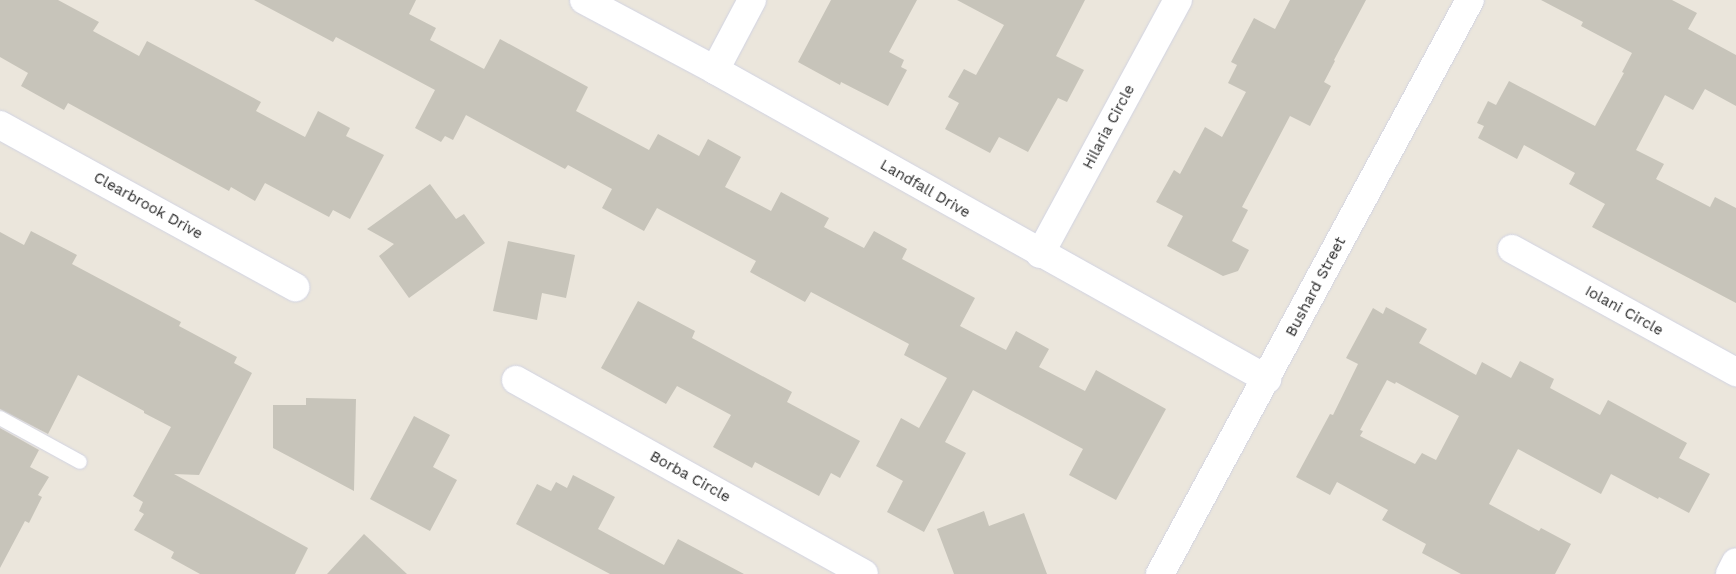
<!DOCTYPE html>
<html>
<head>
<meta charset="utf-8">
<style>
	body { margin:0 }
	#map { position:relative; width:1736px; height:574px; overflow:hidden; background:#ebe6dc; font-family:"Work Sans",sans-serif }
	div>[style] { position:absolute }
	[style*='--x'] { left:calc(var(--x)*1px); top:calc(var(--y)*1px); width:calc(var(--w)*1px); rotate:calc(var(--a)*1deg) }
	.building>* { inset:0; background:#c7c4ba }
	.roads { filter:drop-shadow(0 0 1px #d1d3e2) drop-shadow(0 0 1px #d1d3e2) }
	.lane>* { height:14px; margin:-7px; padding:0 7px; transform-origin:7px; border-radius:7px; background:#fff }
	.street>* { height:28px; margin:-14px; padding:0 14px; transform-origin:14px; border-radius:14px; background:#fff }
	.secondary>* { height:28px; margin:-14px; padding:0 14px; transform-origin:14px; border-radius:14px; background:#fff }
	span { translate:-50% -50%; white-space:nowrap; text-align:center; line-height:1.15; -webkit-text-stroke:4.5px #fff; paint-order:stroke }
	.street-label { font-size:15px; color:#2a2a2a }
</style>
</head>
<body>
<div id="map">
	<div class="building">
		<i style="clip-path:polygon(0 0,58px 0,99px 22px,93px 31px,139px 56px,147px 41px,261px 102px,256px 111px,305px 137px,318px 111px,350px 128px,346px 136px,384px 155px,350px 219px,333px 210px,329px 217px,265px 183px,255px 201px,231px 187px,229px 191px,68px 103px,64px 110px,21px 86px,28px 73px,0 57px)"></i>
		<i style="clip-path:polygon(254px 0,416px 0,409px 14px,436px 28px,430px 40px,484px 69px,500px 39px,588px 87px,576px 111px,649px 150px,658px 134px,699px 156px,708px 139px,741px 157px,725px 187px,771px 211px,781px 192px,829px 218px,824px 227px,864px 248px,874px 231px,907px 249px,902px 259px,975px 298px,960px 326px,1006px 350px,1016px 331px,1049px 349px,1039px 367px,1085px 391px,1096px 370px,1166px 409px,1116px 500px,1069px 475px,1083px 449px,973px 390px,945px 442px,966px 453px,924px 532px,887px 512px,903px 481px,876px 466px,901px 418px,919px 428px,947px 378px,904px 355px,909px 344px,811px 292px,805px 302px,750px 272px,756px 261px,657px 208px,644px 231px,602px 208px,612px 189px,568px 165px,565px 169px,466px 115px,453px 140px,445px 136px,441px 142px,415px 128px,435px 90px,336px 37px,333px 42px)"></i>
		<i style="clip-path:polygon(831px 0,917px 0,889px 52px,904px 60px,901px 67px,907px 70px,888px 106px,841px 82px,840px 85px,798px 62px)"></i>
		<i style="clip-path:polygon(957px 0,1085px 0,1056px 56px,1084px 70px,1067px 102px,1058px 98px,1028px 152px,999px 137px,990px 153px,945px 129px,959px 103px,948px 97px,964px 69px,976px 75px,1004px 25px)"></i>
		<i style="clip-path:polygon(1290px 0,1366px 0,1334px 60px,1335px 61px,1324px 82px,1331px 86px,1310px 126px,1290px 116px,1242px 207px,1248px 210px,1232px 241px,1249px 250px,1238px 271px,1223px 276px,1167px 246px,1183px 216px,1156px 202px,1174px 170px,1180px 174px,1205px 127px,1222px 137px,1246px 92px,1228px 83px,1237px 65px,1231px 62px,1254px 18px,1275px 29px)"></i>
		<i style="clip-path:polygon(1541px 0,1672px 0,1697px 13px,1688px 29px,1736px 55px,1736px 106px,1705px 89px,1693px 110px,1665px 95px,1636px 150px,1664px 164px,1656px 179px,1710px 207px,1715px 197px,1736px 208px,1736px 303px,1592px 227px,1605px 204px,1569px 184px,1575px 173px,1524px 145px,1517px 159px,1478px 138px,1484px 126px,1477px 123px,1488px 101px,1496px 105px,1509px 81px,1595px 126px,1624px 73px,1622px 72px,1632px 53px,1581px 26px,1583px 22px)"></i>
		<i style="clip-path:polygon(430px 184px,456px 219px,464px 214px,485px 243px,409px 298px,379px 256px,394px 244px,367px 229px)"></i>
		<i style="clip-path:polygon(31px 231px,77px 255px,72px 264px,181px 322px,179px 326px,237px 357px,234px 363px,252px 373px,199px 475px,174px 474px,308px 548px,295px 574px,200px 574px,171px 558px,174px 552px,134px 530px,144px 514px,139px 511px,143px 502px,133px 496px,171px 427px,144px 413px,144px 411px,78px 375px,48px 434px,0 409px,0 232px,24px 245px)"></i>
		<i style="clip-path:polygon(508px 241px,575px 255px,566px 298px,542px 293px,537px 320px,493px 311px)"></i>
		<i style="clip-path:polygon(638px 301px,695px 331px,692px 338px,792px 392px,787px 402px,860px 441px,840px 478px,831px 473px,819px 496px,755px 462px,752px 468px,713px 447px,731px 415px,677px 386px,666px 404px,601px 368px)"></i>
		<i style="clip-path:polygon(evenodd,1386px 307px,1427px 329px,1419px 343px,1476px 375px,1482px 362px,1511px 378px,1520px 361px,1554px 379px,1550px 388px,1600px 415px,1608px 400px,1687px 443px,1679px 458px,1710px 474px,1689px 513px,1659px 497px,1658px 499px,1611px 474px,1601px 494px,1518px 449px,1489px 504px,1539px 531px,1541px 528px,1571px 544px,1555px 574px,1461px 574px,1422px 553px,1426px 544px,1382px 520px,1388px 510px,1337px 482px,1330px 495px,1296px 477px,1330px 414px,1333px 415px,1358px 364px,1346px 358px,1373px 308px,1383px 314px,1386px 307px,1387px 380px,1395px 384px,1396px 382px,1459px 416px,1436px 460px,1422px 453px,1415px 464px,1360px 436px,1363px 431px,1360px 430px,1387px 380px)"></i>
		<i style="clip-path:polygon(306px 398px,356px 399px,354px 491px,273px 448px,273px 405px,306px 405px)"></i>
		<i style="clip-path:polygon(414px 416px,450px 435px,433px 467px,457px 480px,430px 531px,370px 499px)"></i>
		<i style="clip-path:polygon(0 428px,39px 450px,30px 467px,49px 477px,38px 495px,42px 497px,29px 523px,25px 521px,0 568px)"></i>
		<i style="clip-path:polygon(573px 475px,615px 497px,598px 529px,664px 565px,678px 539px,744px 574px,610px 574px,516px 524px,537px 484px,551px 491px,556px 482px,567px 488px)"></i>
		<i style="clip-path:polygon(984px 511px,989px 526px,1024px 513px,1047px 574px,954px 574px,937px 529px)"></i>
		<i style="clip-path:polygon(364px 534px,407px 574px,327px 574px)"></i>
	</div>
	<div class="roads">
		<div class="lane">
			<i style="--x:0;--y:418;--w:91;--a:28.8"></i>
		</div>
		<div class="street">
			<i style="--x:584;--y:0;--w:149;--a:28.1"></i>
			<i style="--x:715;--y:70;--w:633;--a:29.24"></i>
			<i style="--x:715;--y:70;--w:79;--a:-62.1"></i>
			<i style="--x:0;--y:125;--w:337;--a:28.8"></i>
			<i style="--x:1512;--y:249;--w:256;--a:28.8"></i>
			<i style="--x:1040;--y:254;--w:289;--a:-61.5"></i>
			<i style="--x:516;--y:380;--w:398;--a:29.1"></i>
			<i style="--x:1730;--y:574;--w:13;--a:-63"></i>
		</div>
		<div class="secondary">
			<i style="--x:1160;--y:574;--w:652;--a:-61.63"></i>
		</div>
	</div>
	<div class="street-label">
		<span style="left:1109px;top:127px;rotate:-62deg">Hilaria Circle</span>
		<span style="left:925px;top:189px;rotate:30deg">Landfall Drive</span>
		<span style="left:148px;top:206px;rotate:29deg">Clearbrook Drive</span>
		<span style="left:1316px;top:287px;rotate:-62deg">Bushard Street</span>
		<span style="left:1624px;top:311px;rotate:29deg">Iolani Circle</span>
		<span style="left:690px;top:477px;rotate:29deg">Borba Circle</span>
	</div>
</div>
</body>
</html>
